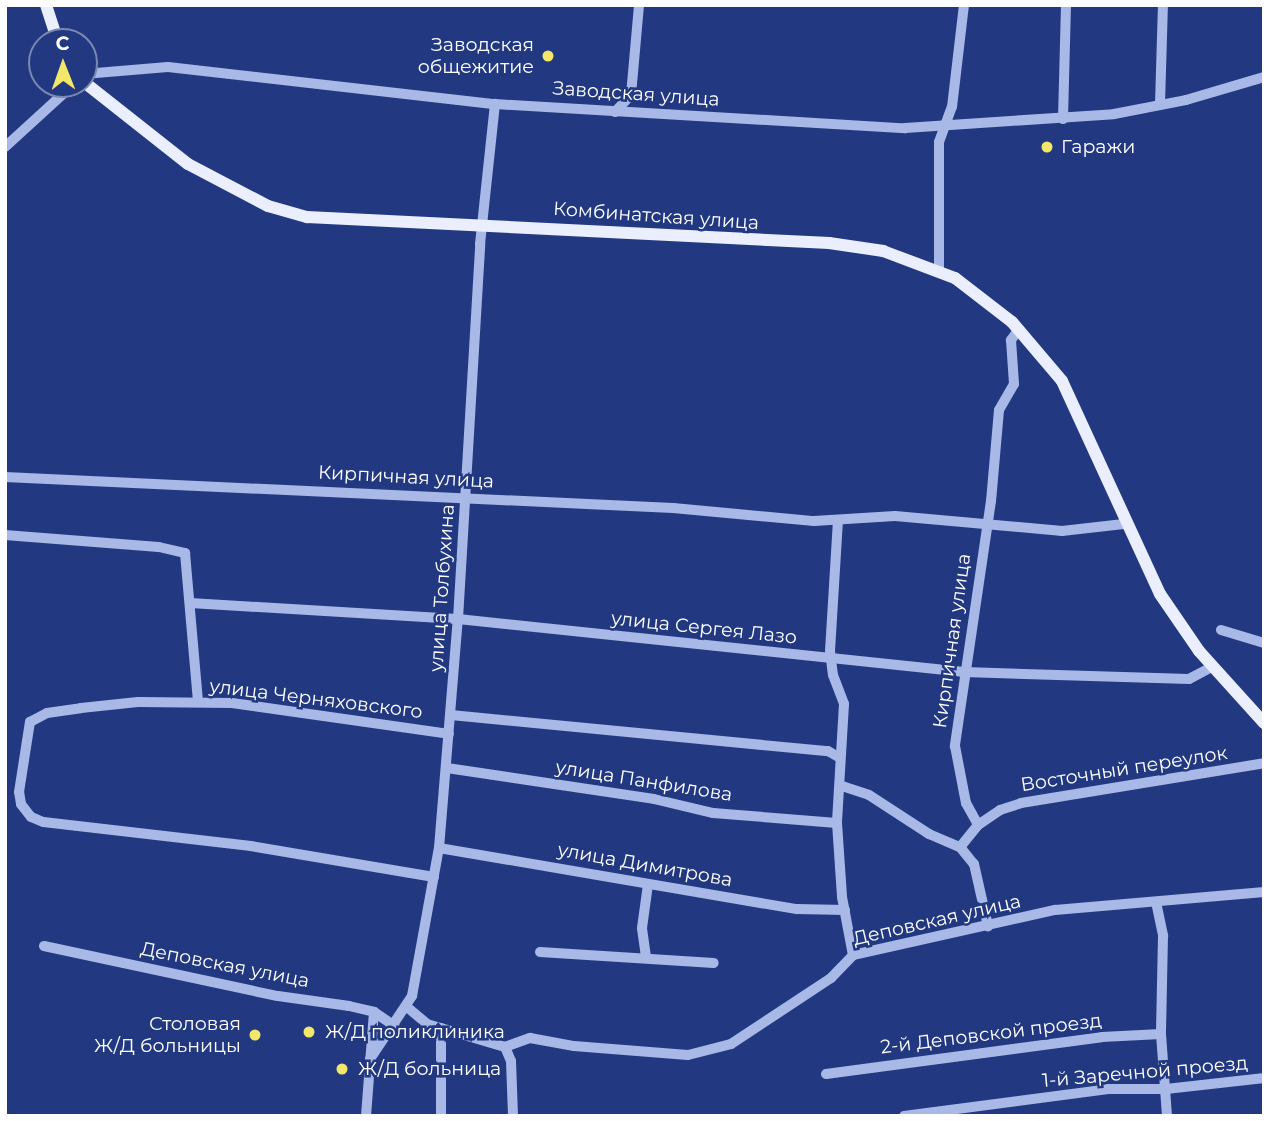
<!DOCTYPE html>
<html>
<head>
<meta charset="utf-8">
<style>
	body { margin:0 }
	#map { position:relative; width:1269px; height:1121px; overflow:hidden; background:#223981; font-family:Montserrat,sans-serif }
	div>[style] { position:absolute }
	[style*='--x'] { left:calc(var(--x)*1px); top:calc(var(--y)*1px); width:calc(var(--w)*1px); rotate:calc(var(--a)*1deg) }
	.minor>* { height:10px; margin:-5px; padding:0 5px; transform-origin:5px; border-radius:5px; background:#a8b8e7 }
	.major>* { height:12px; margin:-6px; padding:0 6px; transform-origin:6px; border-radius:6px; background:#eaeefd }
	.dots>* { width:19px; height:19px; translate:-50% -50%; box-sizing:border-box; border:4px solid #223981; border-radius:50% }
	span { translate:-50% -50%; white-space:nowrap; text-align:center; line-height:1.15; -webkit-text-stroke:5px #223981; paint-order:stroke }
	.poi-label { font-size:19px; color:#fff }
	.right { translate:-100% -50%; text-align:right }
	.left { translate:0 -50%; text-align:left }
	.street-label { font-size:19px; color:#fff }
	.frame { position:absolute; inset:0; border:7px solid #fff; pointer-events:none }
	.north { position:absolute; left:28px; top:28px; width:70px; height:70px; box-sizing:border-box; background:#223981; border:2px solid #7a88b3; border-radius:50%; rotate:359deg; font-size:19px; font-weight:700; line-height:28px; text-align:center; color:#fff }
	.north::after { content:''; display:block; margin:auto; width:24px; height:32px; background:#f3e76a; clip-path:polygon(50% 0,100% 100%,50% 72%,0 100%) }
</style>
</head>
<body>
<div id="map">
	<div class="minor">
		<i style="--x:84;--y:74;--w:84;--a:-4.8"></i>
		<i style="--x:168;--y:67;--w:329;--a:6.5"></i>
		<i style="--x:495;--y:104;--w:411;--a:3.4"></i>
		<i style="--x:905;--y:128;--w:209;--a:-3.8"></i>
		<i style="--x:1114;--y:114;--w:73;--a:-11"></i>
		<i style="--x:1186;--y:100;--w:81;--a:-16.4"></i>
		<i style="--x:1160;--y:104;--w:99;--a:-88.3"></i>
		<i style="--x:615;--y:112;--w:23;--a:-47"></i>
		<i style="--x:631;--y:95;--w:90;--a:-84.9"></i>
		<i style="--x:1063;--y:119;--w:114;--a:-88.5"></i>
		<i style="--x:5;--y:147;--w:93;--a:-42.4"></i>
		<i style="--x:939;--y:270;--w:128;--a:-90"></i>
		<i style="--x:939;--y:142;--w:37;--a:-70"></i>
		<i style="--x:952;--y:107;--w:103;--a:-83.3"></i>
		<i style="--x:1019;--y:329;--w:14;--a:126"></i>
		<i style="--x:1011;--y:340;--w:44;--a:86.1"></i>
		<i style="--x:1014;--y:384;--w:30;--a:120"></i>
		<i style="--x:999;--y:410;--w:91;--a:95"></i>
		<i style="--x:991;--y:501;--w:248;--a:98.4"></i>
		<i style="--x:955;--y:746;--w:58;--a:79.1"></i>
		<i style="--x:966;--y:803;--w:25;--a:61"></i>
		<i style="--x:978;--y:825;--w:27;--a:-34"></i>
		<i style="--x:1000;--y:810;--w:22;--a:-18"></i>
		<i style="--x:1021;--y:803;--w:246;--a:-9.3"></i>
		<i style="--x:5;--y:477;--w:669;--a:2.66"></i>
		<i style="--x:673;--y:508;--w:142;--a:5.3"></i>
		<i style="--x:814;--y:521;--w:81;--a:-3.5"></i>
		<i style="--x:895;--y:516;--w:168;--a:5.1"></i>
		<i style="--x:1062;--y:531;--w:62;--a:-6.4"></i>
		<i style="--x:838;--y:520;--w:131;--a:93.5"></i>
		<i style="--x:830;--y:651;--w:24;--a:83"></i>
		<i style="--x:833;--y:675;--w:31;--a:69"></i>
		<i style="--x:844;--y:704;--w:119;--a:93.4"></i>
		<i style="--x:837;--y:823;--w:74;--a:86.1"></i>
		<i style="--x:842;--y:897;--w:59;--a:79.3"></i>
		<i style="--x:5;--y:535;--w:154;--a:4.5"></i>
		<i style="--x:159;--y:547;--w:27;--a:13"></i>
		<i style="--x:185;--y:553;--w:149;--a:85"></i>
		<i style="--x:190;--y:603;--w:268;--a:3.4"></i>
		<i style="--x:458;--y:619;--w:509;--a:5.98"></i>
		<i style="--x:964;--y:672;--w:225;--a:1.8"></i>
		<i style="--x:1189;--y:679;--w:26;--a:-28"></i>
		<i style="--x:1221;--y:630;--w:45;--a:16.8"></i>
		<i style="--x:451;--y:715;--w:379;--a:5.5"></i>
		<i style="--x:828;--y:751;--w:14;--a:30"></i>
		<i style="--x:447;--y:768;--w:209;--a:8.5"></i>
		<i style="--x:654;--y:799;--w:61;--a:13.3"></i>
		<i style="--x:713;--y:813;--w:124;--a:4.6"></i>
		<i style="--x:842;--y:786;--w:28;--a:18"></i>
		<i style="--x:869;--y:795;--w:72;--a:33"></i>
		<i style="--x:929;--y:834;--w:34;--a:23"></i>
		<i style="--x:978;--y:825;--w:28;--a:129"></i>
		<i style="--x:960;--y:847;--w:22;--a:51"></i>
		<i style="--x:974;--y:864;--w:64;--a:77.3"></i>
		<i style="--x:439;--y:848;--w:363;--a:9.7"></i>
		<i style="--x:797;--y:909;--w:48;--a:1.2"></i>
		<i style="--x:434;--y:877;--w:186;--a:-170.4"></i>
		<i style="--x:251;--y:846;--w:209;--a:-173.4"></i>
		<i style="--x:43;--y:822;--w:13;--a:-157"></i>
		<i style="--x:31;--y:817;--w:16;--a:-128"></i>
		<i style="--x:21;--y:804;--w:12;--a:-99"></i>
		<i style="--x:19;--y:792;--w:71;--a:-81.1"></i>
		<i style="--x:30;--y:722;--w:19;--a:-28"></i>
		<i style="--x:47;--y:713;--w:34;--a:-8"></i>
		<i style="--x:81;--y:708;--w:57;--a:-6"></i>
		<i style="--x:138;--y:702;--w:94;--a:0.6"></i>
		<i style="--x:232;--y:703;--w:219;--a:8.1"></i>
		<i style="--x:1156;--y:902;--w:35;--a:78"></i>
		<i style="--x:1163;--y:936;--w:98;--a:91.2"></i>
		<i style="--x:1161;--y:1034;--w:82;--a:85.8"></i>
		<i style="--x:44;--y:946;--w:239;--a:12.1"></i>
		<i style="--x:278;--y:996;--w:72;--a:8"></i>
		<i style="--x:349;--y:1006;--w:26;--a:13"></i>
		<i style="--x:374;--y:1012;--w:25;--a:34"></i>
		<i style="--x:540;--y:952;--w:174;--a:3.6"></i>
		<i style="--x:646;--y:957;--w:29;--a:-98"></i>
		<i style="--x:642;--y:928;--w:44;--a:-82.2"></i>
		<i style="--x:407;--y:1007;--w:26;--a:40"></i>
		<i style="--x:427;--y:1024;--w:81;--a:16.4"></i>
		<i style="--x:505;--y:1047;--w:27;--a:-20"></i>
		<i style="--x:530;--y:1038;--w:45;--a:10.3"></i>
		<i style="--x:574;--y:1046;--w:114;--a:4.5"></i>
		<i style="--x:688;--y:1055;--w:44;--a:-14.3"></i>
		<i style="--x:731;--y:1044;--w:120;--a:-33.4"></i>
		<i style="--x:831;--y:978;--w:32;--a:-46"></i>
		<i style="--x:853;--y:955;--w:207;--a:-12.6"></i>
		<i style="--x:1055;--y:910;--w:210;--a:-4.9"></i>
		<i style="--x:441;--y:1028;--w:88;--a:90"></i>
		<i style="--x:505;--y:1047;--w:15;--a:67"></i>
		<i style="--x:511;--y:1061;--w:55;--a:87.9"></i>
		<i style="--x:370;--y:1059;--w:76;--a:-56.3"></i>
		<i style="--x:412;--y:996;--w:150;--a:-79.7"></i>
		<i style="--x:439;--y:848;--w:230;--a:-85.3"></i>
		<i style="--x:458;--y:619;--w:376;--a:-86.6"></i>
		<i style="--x:480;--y:244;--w:141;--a:-83.9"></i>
		<i style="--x:826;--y:1074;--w:278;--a:-7.6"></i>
		<i style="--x:1102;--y:1037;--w:59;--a:-2.9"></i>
		<i style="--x:366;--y:1116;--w:104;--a:-85.6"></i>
		<i style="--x:904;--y:1116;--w:206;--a:-7.5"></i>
		<i style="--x:1108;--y:1089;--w:58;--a:0"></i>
		<i style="--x:1166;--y:1089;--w:99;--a:-6.4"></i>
	</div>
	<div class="major">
		<i style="--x:46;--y:5;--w:39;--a:72"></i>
		<i style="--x:84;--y:82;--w:132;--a:38.3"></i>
		<i style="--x:188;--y:164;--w:90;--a:27.7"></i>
		<i style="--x:268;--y:206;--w:41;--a:15.8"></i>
		<i style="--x:307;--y:217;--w:523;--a:2.85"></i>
		<i style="--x:829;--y:243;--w:55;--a:8.4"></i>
		<i style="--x:883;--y:251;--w:77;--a:20.6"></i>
		<i style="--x:955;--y:278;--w:72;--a:37.7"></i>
		<i style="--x:1012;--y:322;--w:77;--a:49.7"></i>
		<i style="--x:1062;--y:381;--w:234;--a:65.3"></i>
		<i style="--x:1160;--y:594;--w:69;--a:55.6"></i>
		<i style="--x:1199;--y:651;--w:97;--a:47.9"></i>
	</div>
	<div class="dots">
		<i style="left:548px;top:56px;background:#f3e76a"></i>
		<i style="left:1047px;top:147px;background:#f3e76a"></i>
		<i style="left:309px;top:1032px;background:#f3e76a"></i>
		<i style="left:255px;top:1035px;background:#f3e76a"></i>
		<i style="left:342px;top:1069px;background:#f3e76a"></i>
	</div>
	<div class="poi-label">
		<span class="right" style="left:534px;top:56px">Заводская<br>общежитие</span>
		<span class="left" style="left:1061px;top:147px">Гаражи</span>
		<span class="right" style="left:241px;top:1035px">Столовая<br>Ж/Д больницы</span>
		<span class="left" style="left:325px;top:1032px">Ж/Д поликлиника</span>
		<span class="left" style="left:358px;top:1069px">Ж/Д больница</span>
	</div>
	<div class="street-label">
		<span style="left:636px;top:94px;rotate:4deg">Заводская улица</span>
		<span style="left:656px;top:216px;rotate:4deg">Комбинатская улица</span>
		<span style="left:406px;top:477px;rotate:3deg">Кирпичная улица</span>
		<span style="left:442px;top:588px;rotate:-86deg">улица Толбухина</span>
		<span style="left:704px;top:628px;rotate:6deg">улица Сергея Лазо</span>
		<span style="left:952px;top:641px;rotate:-82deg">Кирпичная улица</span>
		<span style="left:316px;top:699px;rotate:7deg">улица Черняховского</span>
		<span style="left:1124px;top:769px;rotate:-9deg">Восточный переулок</span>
		<span style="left:644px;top:781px;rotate:9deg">улица Панфилова</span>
		<span style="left:645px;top:865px;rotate:10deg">улица Димитрова</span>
		<span style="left:937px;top:920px;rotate:-13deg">Деповская улица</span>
		<span style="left:225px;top:965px;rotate:11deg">Деповская улица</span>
		<span style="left:991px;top:1034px;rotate:-7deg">2-й Деповской проезд</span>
		<span style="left:1145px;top:1072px;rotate:-5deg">1-й Заречной проезд</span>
	</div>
	<div class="frame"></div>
	<div class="north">С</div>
</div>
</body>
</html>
